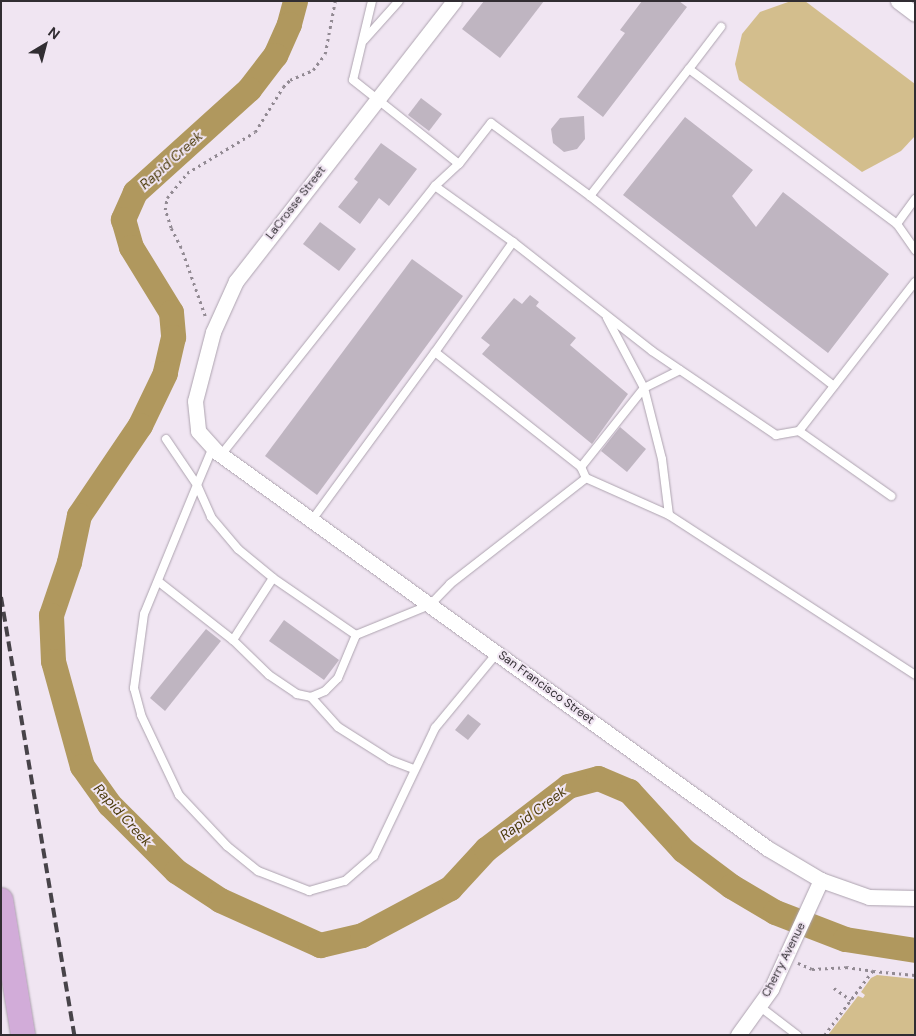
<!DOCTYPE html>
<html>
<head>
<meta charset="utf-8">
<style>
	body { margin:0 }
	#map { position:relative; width:916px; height:1036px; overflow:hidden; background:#f0e5f2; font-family:"DM Sans",sans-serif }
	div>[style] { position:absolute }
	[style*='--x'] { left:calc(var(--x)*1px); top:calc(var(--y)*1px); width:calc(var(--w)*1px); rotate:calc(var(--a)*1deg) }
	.green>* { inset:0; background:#d3be8d }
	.river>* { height:25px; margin:-12.5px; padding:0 12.5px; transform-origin:12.5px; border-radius:12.5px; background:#b0985e }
	.building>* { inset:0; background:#bfb5c1 }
	.path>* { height:2.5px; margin-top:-1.25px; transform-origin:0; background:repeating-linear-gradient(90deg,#928a93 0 2.5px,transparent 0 6.5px) }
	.roads { filter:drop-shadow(0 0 1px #ada3af) drop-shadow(0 0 1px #ada3af) }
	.lane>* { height:8px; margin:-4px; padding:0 4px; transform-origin:4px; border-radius:4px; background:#fff }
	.street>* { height:15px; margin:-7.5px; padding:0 7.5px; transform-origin:7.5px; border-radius:7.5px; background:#fff }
	.primary>* { height:24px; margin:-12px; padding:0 12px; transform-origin:12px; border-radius:12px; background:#d2acd9 }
	.rail>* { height:4px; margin-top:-2px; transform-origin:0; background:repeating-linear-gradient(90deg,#474349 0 10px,transparent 0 15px) }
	span { translate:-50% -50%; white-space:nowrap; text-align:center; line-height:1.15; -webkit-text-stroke:4px #f0e5f2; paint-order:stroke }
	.street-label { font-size:12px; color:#312d32 }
	.water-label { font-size:14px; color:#4c3b0a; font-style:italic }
	.frame { position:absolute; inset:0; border:2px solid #312d32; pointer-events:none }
	.north { position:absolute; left:20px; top:20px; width:50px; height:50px; -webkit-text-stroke:4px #f0e5f2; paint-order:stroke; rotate:37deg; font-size:14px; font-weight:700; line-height:20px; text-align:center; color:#312d32 }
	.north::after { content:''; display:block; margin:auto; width:18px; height:22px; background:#312d32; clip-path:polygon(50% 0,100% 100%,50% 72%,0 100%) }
</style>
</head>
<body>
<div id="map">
	<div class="green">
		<i style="clip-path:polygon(791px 1px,805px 1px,915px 84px,915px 136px,901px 151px,862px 172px,739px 80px,735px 64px,742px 34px,760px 12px)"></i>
		<i style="clip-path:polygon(877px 975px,915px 979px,915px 1035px,828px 1035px,858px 996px,863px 998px,865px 995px,861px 992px,871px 978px)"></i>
	</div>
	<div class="river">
		<i style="--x:295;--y:1;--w:24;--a:105"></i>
		<i style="--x:289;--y:24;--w:34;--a:114"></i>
		<i style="--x:275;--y:55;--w:43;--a:127.4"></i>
		<i style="--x:249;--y:89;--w:154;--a:137.9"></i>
		<i style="--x:135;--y:192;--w:30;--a:114"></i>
		<i style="--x:123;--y:219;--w:29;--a:74"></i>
		<i style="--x:131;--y:247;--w:76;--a:58.4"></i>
		<i style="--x:171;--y:312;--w:25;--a:85"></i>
		<i style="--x:173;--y:337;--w:37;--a:103"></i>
		<i style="--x:165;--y:373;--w:58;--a:115.7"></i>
		<i style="--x:140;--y:425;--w:109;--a:124.1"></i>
		<i style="--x:79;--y:515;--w:48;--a:102"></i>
		<i style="--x:69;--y:562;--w:56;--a:108.8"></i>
		<i style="--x:51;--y:615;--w:46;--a:87.5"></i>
		<i style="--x:53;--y:661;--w:109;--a:74.6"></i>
		<i style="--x:82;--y:766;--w:47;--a:54.6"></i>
		<i style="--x:109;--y:804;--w:95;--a:45"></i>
		<i style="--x:176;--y:871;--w:53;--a:33.4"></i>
		<i style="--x:220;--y:900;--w:110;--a:24.2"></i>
		<i style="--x:320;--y:945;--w:43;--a:-13.4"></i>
		<i style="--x:362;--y:935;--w:100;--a:-28.1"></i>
		<i style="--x:450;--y:888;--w:53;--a:-47.3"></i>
		<i style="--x:486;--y:849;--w:103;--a:-37.5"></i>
		<i style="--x:568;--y:786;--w:31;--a:-15"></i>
		<i style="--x:598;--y:778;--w:34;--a:23"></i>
		<i style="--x:629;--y:791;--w:80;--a:47.5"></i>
		<i style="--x:683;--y:850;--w:60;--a:36.9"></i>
		<i style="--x:731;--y:886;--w:51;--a:30.6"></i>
		<i style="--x:775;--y:912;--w:75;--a:21.1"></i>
		<i style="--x:845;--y:939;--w:71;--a:8.9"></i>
	</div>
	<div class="building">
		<i style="clip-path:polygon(484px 1px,544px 1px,500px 58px,462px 29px)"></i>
		<i style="clip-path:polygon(642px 1px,679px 1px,687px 7px,603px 117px,577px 97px,625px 33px,620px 30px)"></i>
		<i style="clip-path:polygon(421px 98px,442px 114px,429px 131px,408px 115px)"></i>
		<i style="clip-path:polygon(584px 116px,585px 139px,577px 149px,564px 152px,553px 143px,551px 129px,560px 118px)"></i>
		<i style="clip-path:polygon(685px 117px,753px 170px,732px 196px,756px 227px,783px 192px,889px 274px,828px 353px,623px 195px)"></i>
		<i style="clip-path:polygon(381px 143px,417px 169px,389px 206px,379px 198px,360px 224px,338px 207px,358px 182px,354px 179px)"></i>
		<i style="clip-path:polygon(320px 222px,356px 249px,339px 271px,303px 244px)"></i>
		<i style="clip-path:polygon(412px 259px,463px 296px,317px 495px,265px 456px)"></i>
		<i style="clip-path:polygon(530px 295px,539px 302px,536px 306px,576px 338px,570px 345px,628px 394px,592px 444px,482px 354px,490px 345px,481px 338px,514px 298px,522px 304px)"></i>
		<i style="clip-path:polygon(620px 427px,646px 449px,627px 472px,601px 451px)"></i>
		<i style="clip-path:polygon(284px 620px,339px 660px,324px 680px,269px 641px)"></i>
		<i style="clip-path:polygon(206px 629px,221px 641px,165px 711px,150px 698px)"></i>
		<i style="clip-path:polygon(468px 714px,481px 724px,468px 740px,455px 730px)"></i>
	</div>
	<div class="path">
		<i style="--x:205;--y:316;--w:72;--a:-109.4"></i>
		<i style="--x:181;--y:248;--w:22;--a:-117"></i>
		<i style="--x:171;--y:228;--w:19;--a:-108"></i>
		<i style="--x:165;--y:210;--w:12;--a:-81"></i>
		<i style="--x:167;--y:198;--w:32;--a:-51"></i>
		<i style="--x:187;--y:173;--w:79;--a:-31.1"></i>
		<i style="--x:255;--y:132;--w:53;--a:-58.1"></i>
		<i style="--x:283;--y:87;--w:10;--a:-45"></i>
		<i style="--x:290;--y:80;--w:25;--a:-23"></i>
		<i style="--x:313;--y:70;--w:20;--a:-53"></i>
		<i style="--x:325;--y:54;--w:54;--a:-79.3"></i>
		<i style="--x:798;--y:963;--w:15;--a:23"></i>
		<i style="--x:812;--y:969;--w:34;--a:-3"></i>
		<i style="--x:846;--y:967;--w:27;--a:8"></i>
		<i style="--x:873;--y:971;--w:80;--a:126.9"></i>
		<i style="--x:873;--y:971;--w:42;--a:5.4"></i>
		<i style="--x:834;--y:988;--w:21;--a:35"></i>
	</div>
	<div class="roads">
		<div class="lane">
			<i style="--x:372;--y:1;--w:81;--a:103.5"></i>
			<i style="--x:353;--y:80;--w:135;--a:38.4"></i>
			<i style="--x:364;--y:40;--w:52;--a:-48.1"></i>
			<i style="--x:689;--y:69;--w:53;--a:-52.7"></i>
			<i style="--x:435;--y:186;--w:96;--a:35.7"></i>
			<i style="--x:513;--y:242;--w:177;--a:38.1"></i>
			<i style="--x:652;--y:351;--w:150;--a:34.1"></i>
			<i style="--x:776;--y:435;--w:23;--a:-10"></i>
			<i style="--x:799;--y:431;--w:189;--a:-52.1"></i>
			<i style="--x:590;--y:196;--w:309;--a:37.9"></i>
			<i style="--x:915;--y:199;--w:31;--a:126"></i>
			<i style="--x:897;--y:224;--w:32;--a:55"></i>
			<i style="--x:513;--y:242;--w:135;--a:125.3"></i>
			<i style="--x:435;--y:352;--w:186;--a:38.2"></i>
			<i style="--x:581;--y:467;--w:12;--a:66"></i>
			<i style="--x:607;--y:318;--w:79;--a:62.1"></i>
			<i style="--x:644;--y:388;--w:73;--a:75.8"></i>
			<i style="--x:662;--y:459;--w:56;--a:82.9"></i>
			<i style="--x:799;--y:431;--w:113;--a:35.2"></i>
			<i style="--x:166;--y:439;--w:55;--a:56"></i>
			<i style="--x:197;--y:485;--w:139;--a:112.3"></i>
			<i style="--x:144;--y:614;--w:75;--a:97.7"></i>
			<i style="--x:134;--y:688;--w:28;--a:75"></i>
			<i style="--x:141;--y:715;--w:89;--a:64.6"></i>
			<i style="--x:179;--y:795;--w:70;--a:46.7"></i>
			<i style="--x:227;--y:846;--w:40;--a:39"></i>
			<i style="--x:258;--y:871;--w:55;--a:21.4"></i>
			<i style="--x:309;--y:891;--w:37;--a:-16"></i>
			<i style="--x:345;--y:881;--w:38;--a:-41"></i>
			<i style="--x:374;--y:856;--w:142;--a:-64.5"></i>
			<i style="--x:435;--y:728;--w:97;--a:-50.4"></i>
			<i style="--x:213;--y:447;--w:41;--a:112.8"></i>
			<i style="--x:197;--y:485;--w:35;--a:66"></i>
			<i style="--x:211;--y:517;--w:42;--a:49.8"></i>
			<i style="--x:238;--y:549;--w:45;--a:39.6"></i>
			<i style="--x:273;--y:578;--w:74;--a:122.8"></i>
			<i style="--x:233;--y:640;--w:50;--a:44.2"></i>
			<i style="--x:269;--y:675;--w:34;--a:34"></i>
			<i style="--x:297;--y:694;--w:14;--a:12"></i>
			<i style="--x:311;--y:697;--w:15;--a:-23"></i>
			<i style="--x:325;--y:691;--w:18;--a:-45"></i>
			<i style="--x:338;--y:678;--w:47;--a:-67.3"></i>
			<i style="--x:356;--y:635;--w:80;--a:-22.1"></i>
			<i style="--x:430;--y:605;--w:29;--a:-46"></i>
			<i style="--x:450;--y:584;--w:172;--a:-37.9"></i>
			<i style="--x:586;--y:478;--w:91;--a:24"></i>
			<i style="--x:669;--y:515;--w:293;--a:33"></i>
			<i style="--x:221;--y:455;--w:344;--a:-51.5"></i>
			<i style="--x:435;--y:186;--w:33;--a:-43"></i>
			<i style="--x:459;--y:164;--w:52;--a:-52"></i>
			<i style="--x:491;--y:123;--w:123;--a:36.4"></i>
			<i style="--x:590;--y:196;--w:161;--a:-52.1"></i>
			<i style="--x:689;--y:69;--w:259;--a:36.7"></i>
			<i style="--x:581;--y:467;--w:101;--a:-51.4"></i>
			<i style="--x:644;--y:388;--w:40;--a:-26.6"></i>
			<i style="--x:312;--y:520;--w:208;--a:-53.8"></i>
			<i style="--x:273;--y:578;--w:101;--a:34.5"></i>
			<i style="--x:159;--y:582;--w:94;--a:38.1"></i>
			<i style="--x:311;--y:697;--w:40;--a:48"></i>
			<i style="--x:338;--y:727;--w:62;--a:32.4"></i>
			<i style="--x:390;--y:760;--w:26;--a:21"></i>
			<i style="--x:759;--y:1006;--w:48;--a:37.3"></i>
		</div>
		<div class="street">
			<i style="--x:454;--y:1;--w:355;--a:127.9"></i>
			<i style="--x:236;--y:281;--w:56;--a:114.3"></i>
			<i style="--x:213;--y:332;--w:71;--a:104.6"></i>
			<i style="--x:195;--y:401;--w:30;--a:84"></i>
			<i style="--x:198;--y:431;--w:28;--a:48"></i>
			<i style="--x:217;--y:452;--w:678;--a:35.75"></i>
			<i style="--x:767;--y:848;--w:63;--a:30.7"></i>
			<i style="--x:821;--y:880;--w:51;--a:19.5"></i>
			<i style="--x:869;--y:897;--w:46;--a:1.2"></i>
			<i style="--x:898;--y:1;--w:21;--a:37"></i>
			<i style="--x:738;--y:1035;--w:57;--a:-54.3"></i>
			<i style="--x:771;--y:989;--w:120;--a:-65.4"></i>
		</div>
		<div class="primary">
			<i style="--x:1;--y:900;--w:137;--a:80.7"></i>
		</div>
	</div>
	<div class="rail">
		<i style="--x:1;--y:597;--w:444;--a:80.5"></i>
	</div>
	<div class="street-label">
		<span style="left:296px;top:203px;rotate:-52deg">LaCrosse Street</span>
		<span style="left:546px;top:688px;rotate:36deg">San Francisco Street</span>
		<span style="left:784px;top:960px;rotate:-63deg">Cherry Avenue</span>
	</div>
	<div class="water-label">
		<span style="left:171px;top:160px;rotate:-42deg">Rapid Creek</span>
		<span style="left:533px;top:813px;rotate:-37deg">Rapid Creek</span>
		<span style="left:123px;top:815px;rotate:48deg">Rapid Creek</span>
	</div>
	<div class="frame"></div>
	<div class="north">N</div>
</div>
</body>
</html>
